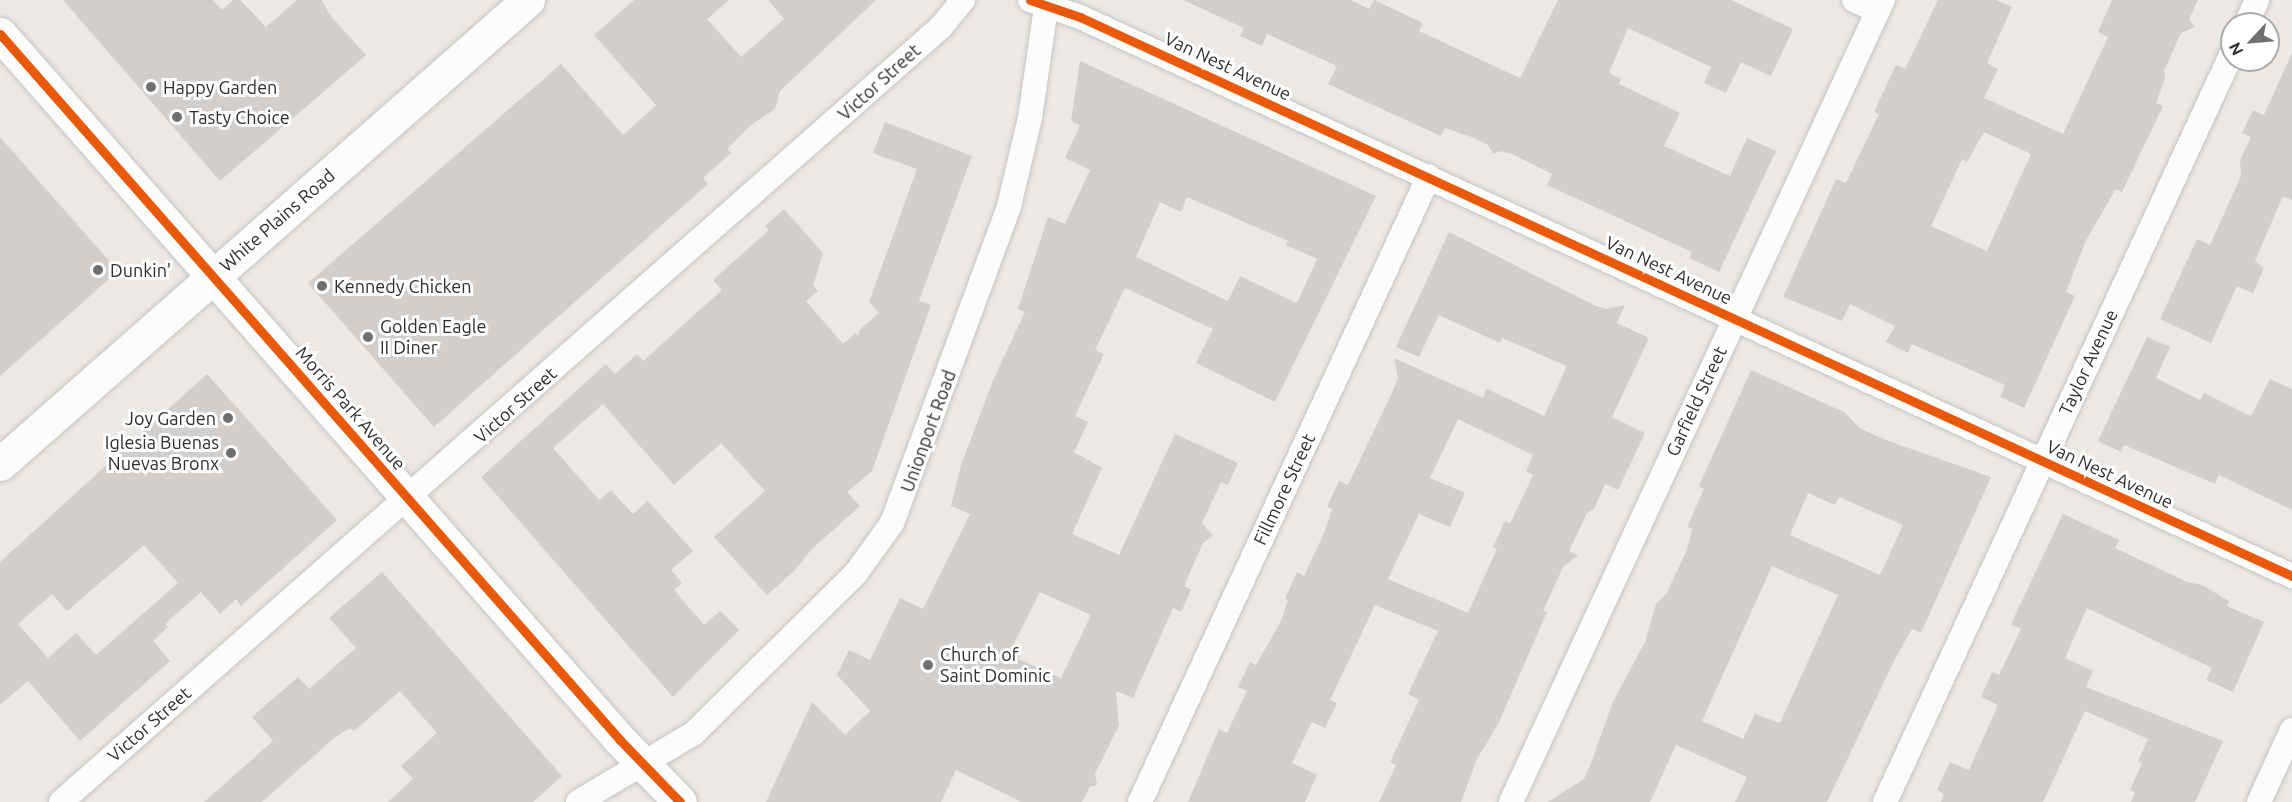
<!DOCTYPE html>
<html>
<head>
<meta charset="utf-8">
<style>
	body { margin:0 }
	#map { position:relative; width:2292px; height:802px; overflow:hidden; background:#ece8e4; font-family:Ubuntu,sans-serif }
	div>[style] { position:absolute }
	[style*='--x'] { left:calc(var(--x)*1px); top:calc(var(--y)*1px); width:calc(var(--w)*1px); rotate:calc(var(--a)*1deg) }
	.building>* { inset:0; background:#d1cecb }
	.roads { filter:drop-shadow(0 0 2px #c5c4c5) drop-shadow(0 0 2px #c5c4c5) }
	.street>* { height:24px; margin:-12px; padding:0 12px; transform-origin:12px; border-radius:12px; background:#fcfcfb }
	.secondary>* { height:33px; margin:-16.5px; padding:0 16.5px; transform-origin:16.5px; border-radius:16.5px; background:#fcfcfb }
	.cycleway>* { height:9px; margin:-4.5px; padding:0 4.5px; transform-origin:4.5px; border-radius:4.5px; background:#e8590c }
	.dots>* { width:16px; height:16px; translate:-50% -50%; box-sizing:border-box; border:3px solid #fff; border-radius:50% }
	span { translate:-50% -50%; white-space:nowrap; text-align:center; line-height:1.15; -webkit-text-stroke:6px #fff; paint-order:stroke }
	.street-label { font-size:18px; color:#2e2e2e }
	.poi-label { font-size:18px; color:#2e2e2e }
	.left { translate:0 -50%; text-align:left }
	.right { translate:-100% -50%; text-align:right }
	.north { position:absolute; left:2220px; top:12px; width:60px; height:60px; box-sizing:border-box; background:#fff; border:2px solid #ababab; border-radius:50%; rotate:244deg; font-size:16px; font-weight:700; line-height:24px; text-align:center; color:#2e2e2e }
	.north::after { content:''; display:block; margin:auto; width:21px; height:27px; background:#706f6e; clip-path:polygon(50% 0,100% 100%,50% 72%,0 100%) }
</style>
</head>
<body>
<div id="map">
	<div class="building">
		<i style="clip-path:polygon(63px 0,213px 0,222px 10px,233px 0,240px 0,266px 27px,297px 0,322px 0,329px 14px,366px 55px,220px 181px)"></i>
		<i style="clip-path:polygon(634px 0,729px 0,707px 19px,741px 57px,784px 19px,768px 0,876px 0,780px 91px,775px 109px,751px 125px,727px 149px,731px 153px,703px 178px,708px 184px,434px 427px,308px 283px,561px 64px,623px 135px,656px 105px,594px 35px)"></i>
		<i style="clip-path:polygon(1183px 0,1351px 0,1369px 9px,1374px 0,1423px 23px,1419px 31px,1520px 78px,1558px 0,1731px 0,1793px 29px,1771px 76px,1741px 62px,1726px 93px,1704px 83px,1711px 67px,1628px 28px,1609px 73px,1621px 79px,1619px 84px,1680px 113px,1664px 146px,1730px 176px,1747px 138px,1776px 151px,1719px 272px,1689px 258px,1692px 252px,1547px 185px,1552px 174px,1512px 154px,1501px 151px,1493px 154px,1488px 145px,1469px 136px,1445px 128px,1441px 136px,1386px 111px,1328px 84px,1337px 66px,1267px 34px,1262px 46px,1240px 36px,1244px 28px)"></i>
		<i style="clip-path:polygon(evenodd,1938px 0,1996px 0,2012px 7px,1987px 63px,1998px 69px,1984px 98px,2063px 134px,2108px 37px,2098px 32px,2112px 0,2198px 0,2189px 19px,2195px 27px,2181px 33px,2164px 71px,2165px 78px,2156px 103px,2163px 106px,2122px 192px,2116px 189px,2086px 240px,2066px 292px,2075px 296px,2024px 408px,2000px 397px,2005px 385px,1912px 344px,1908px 353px,1886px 342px,1895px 326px,1850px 304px,1842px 321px,1783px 297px,1836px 179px,1846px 183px,1879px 114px,1874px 112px,1896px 65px,1905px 69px,1938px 0,1984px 132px,2031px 154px,1987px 251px,1931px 226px,1962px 159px,1967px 162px,1984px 132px)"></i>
		<i style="clip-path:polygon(2292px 53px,2292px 200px,2283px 196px,2255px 261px,2264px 268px,2253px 293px,2237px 286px,2211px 343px,2160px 319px,2197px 239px,2210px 245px,2241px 176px,2240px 160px,2251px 137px,2242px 133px,2253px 110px,2264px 115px)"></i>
		<i style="clip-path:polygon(evenodd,1080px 61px,1376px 196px,1275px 402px,1196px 363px,1213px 329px,1125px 288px,1095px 350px,1104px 354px,1075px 416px,1088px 422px,1074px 452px,1102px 468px,1072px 534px,1119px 555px,1175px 434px,1238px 463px,1228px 485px,1221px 482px,1202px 523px,1213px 536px,1203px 543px,1184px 586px,1191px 590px,1181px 612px,1173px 608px,1133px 698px,1116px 691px,1119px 725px,1095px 774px,1097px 785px,1090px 787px,1082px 802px,1022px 802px,956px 770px,941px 802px,766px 802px,812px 702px,845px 735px,870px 711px,837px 675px,849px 650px,870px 660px,900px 598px,923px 609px,970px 514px,951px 506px,961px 465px,994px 378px,1025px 312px,1018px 309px,1048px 217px,1065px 224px,1090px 170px,1065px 158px,1080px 125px,1071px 121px,1080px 61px,1187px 197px,1288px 241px,1286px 245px,1317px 259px,1297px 303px,1240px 276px,1228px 301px,1136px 257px,1160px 202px,1181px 212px,1187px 197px,1080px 61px,1040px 592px,1091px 615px,1061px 678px,1018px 659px,1020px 656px,1010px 651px,1040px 592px)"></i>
		<i style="clip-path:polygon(885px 122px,972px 156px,919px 301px,931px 305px,872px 471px,847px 492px,860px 506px,812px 549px,793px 572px,767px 595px,714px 537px,765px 491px,721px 443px,674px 485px,603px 404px,553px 448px,599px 500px,611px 490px,633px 514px,648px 501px,693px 551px,671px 570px,682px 583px,674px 590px,704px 625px,720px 611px,739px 630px,673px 697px,481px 477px,606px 364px,615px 374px,637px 354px,643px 361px,722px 290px,713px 280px,769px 230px,765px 226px,784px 209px,823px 253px,813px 286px,818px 291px,806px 301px,843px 344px,855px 333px,858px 336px,860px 329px,879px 313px,869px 302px,917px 169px,873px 153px)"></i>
		<i style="clip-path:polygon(0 137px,118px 271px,0 376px)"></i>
		<i style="clip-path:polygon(evenodd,1449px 232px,1596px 306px,1606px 309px,1625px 305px,1617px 323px,1649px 338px,1612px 417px,1645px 433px,1618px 490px,1605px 484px,1594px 509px,1587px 513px,1569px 551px,1578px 555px,1563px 567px,1557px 580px,1543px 611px,1547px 612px,1499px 722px,1477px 759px,1461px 802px,1379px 802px,1396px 765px,1390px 762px,1419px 700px,1408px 694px,1438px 631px,1375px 605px,1330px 700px,1337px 703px,1325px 728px,1312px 722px,1292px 763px,1317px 775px,1305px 802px,1188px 802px,1219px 729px,1227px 733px,1247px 691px,1238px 687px,1250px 662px,1256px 665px,1281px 621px,1288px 600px,1285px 599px,1297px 572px,1304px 576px,1325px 531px,1332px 509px,1327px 507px,1339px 481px,1348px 485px,1391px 395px,1398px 378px,1394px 358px,1483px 398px,1487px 389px,1544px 416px,1567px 366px,1502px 338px,1500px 343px,1439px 315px,1419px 357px,1396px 347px,1449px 232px,1458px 419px,1533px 455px,1526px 472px,1533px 475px,1510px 524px,1505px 521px,1493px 547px,1497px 549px,1468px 613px,1388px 579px,1419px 514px,1450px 527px,1465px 493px,1430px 478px,1458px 419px)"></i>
		<i style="clip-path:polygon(2147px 337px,2170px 347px,2156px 378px,2200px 400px,2204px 393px,2251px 416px,2270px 379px,2292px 389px,2292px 510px,2219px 475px,2215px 484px,2124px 445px,2121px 452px,2098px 441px)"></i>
		<i style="clip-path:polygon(evenodd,1751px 370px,1844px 412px,1860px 428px,1883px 439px,1991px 477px,1921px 633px,1912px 629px,1895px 659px,1827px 802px,1735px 802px,1747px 777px,1676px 745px,1650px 802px,1548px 802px,1584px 779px,1590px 766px,1613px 702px,1645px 642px,1656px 604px,1666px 594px,1687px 550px,1692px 529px,1687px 527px,1704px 489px,1699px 486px,1751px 370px,1808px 493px,1835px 505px,1839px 497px,1903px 525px,1880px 575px,1790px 535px,1808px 493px,1751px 370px,1772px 566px,1838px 595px,1780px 723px,1755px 714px,1743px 739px,1702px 721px,1772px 566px)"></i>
		<i style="clip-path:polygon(evenodd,207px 374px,337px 520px,241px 606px,236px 599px,220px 614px,201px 592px,165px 624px,168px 627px,153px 641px,170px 661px,80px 741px,28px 681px,0 705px,0 562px,207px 374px,144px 545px,178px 583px,96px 655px,76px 633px,48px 658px,18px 624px,52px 594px,67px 611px,144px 545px)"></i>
		<i style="clip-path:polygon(2063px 514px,2119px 540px,2115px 548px,2187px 582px,2202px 585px,2229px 601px,2227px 606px,2264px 622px,2233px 692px,2206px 680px,2212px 668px,2087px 608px,2065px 658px,2093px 671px,2086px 687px,2223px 741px,2195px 802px,2131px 802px,2135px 792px,2130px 790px,2142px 763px,2138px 761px,2148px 739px,2085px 711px,2043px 802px,1941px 802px,1944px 794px,1937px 790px,1950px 762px,1969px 770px,1998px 705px,1981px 697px,1992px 672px,1999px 675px,2021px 629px,2011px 624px)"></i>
		<i style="clip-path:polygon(382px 572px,562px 776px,533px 802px,388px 802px,413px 779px,401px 766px,437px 733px,400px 691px,354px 731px,350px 728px,334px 738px,262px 802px,204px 802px,273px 741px,252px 717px,298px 677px,309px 689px,356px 648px,329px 618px)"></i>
	</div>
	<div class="roads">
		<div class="street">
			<i style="--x:1030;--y:0;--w:53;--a:18.8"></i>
			<i style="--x:1080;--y:17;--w:1335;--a:24.76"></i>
			<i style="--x:1854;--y:0;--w:26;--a:25"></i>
			<i style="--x:2246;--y:24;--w:26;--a:-65"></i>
			<i style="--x:61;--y:802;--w:1173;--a:-41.37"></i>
			<i style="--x:941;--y:27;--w:35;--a:-51"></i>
			<i style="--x:578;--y:802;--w:135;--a:-30.7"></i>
			<i style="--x:694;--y:733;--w:228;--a:-44.6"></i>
			<i style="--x:856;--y:573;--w:62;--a:-54.2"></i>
			<i style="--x:892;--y:523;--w:338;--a:-69.7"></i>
			<i style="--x:1009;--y:206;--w:90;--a:-76.6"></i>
			<i style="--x:1030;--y:118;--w:119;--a:-81.8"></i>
			<i style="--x:1140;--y:802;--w:689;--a:-65.22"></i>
			<i style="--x:1511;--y:802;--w:884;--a:-65.12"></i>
			<i style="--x:1885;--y:802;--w:825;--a:-65.14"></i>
			<i style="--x:2259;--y:802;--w:79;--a:-65.4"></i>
		</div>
		<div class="secondary">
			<i style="--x:0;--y:34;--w:940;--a:48.71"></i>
			<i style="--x:620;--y:740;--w:86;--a:45.9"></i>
			<i style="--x:0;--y:464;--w:703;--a:-41.31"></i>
		</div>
	</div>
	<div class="cycleway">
		<i style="--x:1030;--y:0;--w:53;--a:18.8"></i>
		<i style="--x:1080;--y:17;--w:1335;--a:24.76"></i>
		<i style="--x:0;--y:34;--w:940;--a:48.71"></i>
		<i style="--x:620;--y:740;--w:86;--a:45.9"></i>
	</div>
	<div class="dots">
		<i style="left:151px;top:87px;background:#706f6e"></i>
		<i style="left:177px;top:117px;background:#706f6e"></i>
		<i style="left:98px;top:270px;background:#706f6e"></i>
		<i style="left:322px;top:286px;background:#706f6e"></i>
		<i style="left:368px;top:337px;background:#706f6e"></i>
		<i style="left:228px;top:418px;background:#706f6e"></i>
		<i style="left:231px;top:453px;background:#706f6e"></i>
		<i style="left:928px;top:665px;background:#706f6e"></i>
	</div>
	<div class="street-label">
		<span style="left:1228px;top:66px;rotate:25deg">Van Nest Avenue</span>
		<span style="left:879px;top:82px;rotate:-42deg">Victor Street</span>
		<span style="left:277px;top:220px;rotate:-41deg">White Plains Road</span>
		<span style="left:1669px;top:270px;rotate:25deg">Van Nest Avenue</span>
		<span style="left:2088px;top:362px;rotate:-65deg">Taylor Avenue</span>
		<span style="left:1696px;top:401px;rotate:-65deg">Garfield Street</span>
		<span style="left:515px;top:405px;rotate:-42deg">Victor Street</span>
		<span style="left:351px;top:408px;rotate:49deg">Morris Park Avenue</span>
		<span style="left:928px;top:431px;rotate:-70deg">Unionport Road</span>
		<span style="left:2110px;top:474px;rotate:25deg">Van Nest Avenue</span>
		<span style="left:1284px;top:489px;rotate:-65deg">Fillmore Street</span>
		<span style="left:149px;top:724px;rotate:-41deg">Victor Street</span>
	</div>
	<div class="poi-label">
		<span class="left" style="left:163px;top:87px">Happy Garden</span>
		<span class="left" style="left:189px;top:117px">Tasty Choice</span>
		<span class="left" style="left:110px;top:270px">Dunkin'</span>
		<span class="left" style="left:334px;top:286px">Kennedy Chicken</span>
		<span class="left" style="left:380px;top:337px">Golden Eagle<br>II Diner</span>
		<span class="right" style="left:216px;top:418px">Joy Garden</span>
		<span class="right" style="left:219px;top:453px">Iglesia Buenas<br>Nuevas Bronx</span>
		<span class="left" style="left:940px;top:665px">Church of<br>Saint Dominic</span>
	</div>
	<div class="north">N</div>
</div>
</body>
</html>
